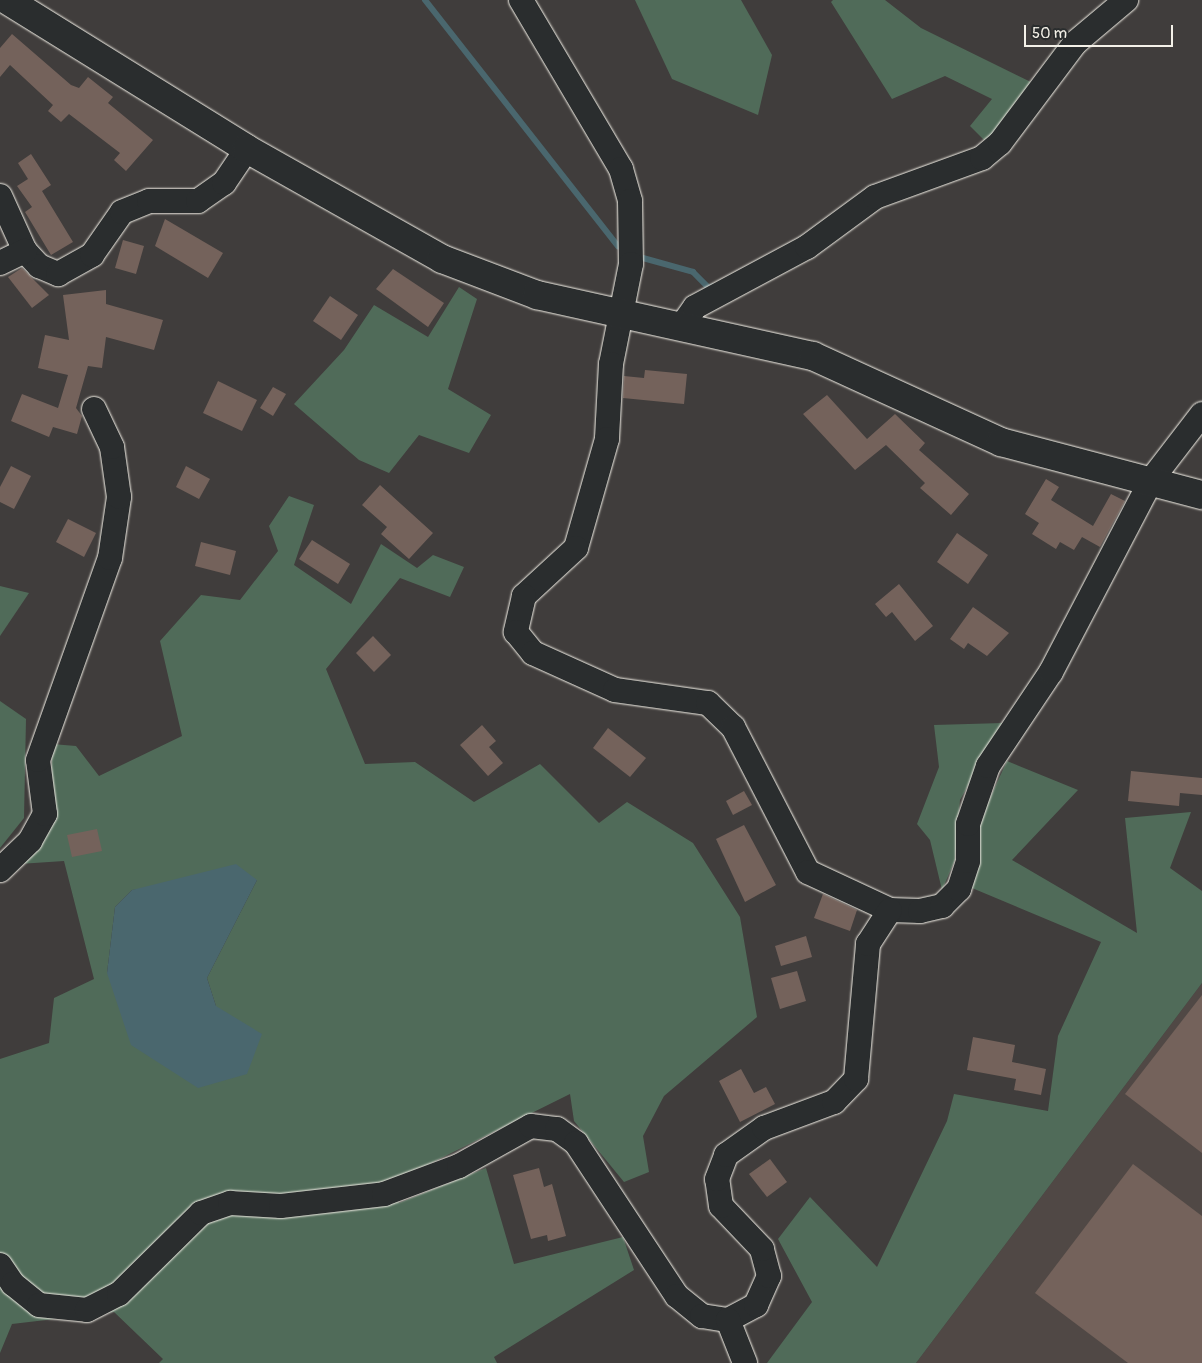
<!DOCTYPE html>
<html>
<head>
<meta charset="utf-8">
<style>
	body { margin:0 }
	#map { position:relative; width:1202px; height:1363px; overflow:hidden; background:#403d3c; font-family:Pangolin,sans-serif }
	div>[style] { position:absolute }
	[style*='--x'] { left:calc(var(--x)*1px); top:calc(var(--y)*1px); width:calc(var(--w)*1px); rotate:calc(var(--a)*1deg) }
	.built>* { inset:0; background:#504845 }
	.green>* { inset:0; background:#506b59 }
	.water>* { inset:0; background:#4a676e }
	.stream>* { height:6px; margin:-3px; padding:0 3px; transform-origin:3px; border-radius:3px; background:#4a676e }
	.building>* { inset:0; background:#74625b }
	.roads { filter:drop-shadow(0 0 1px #f4f1e8) drop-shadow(0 0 1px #f4f1e8) }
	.minor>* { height:24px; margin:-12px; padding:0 12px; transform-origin:12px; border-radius:12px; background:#2a2d2e }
	.tertiary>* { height:28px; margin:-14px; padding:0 14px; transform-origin:14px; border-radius:14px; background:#2a2d2e }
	span { translate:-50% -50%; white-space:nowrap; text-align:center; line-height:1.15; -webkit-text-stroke:5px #2a2d2e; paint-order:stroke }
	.scale { position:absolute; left:1024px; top:25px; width:149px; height:22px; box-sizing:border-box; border:2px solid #f4f1e8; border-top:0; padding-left:6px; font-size:15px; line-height:18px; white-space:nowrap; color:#f4f1e8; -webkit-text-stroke:4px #2a2d2e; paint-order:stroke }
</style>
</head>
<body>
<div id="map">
	<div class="built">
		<i style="clip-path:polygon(1202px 983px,1202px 1363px,916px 1363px)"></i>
	</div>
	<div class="green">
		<i style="clip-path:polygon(635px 0,741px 0,772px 55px,758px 115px,672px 79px)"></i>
		<i style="clip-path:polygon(833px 0,885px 0,921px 28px,1035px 84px,987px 143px,970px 126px,992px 99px,945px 76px,892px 99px,831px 2px)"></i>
		<i style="clip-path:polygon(459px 287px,477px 299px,448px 389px,491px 415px,469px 453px,419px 435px,389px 473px,359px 460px,294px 404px,344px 350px,374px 305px,428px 337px)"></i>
		<i style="clip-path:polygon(evenodd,289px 496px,314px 505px,294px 565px,351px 604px,381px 544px,417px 568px,433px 555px,464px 567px,450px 597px,400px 578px,326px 669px,365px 764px,415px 762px,474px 802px,540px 764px,599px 823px,627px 802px,693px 843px,740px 917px,757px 1017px,664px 1096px,643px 1136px,649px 1172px,624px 1182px,574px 1121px,570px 1094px,395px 1181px,399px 1203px,486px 1168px,514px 1264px,623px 1237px,634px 1270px,494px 1357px,497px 1363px,159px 1363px,163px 1359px,114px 1312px,12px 1324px,0 1353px,0 1059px,49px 1043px,54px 998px,94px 979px,64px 861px,19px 864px,51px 818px,52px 744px,76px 746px,99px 776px,182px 736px,160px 641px,201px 595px,240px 600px,278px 551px,269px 526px,289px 496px,257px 880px,207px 978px,216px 1006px,107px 973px,115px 907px,132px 890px,257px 880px)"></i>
		<i style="clip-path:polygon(0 586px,29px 593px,0 636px)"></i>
		<i style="clip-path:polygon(0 701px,26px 719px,24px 818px,0 848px)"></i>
		<i style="clip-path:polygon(1003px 723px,960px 800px,955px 860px,942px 890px,930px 840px,917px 824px,939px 767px,934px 725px)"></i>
		<i style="clip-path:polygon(1007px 761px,1078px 790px,1012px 860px,1137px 933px,1125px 818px,1191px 812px,1170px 868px,1202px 891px,1202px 983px,916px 1363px,767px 1363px,812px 1302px,778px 1239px,810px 1197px,877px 1267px,947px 1121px,954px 1094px,1048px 1111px,1058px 1036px,1101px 942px,972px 888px,978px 824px)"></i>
	</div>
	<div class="water">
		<i style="clip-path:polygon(236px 864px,257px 880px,207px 978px,216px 1006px,262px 1034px,247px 1074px,198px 1088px,131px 1045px,107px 973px,115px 907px,132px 890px)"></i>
	</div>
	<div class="stream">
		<i style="--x:425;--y:0;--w:313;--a:51.9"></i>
		<i style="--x:643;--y:258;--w:52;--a:15.6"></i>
		<i style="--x:693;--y:272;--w:23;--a:45"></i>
		<i style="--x:709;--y:288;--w:5;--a:-22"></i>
	</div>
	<div class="building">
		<i style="clip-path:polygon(12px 34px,71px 85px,79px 88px,88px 77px,113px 97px,108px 103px,153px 140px,126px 171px,114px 160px,120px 153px,69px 114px,61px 122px,48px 111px,53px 105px,10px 65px,0 77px,0 48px)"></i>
		<i style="clip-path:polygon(31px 154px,51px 185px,42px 191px,73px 242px,51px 255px,25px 212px,32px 207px,17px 186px,28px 179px,18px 163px)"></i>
		<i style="clip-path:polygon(165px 219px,223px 253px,208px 278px,155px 246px)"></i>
		<i style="clip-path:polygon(123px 240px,144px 246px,136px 274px,115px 268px)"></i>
		<i style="clip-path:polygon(22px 268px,49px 295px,32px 308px,8px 277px)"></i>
		<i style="clip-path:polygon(393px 269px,444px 303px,428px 327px,376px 289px)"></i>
		<i style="clip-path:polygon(106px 290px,106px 304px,163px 320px,154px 350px,106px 337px,102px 368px,88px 366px,76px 408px,82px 416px,77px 434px,53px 427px,49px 437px,11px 421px,22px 394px,58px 408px,68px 375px,38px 368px,45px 335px,69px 340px,63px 295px)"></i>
		<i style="clip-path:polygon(330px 296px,358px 315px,341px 340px,313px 321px)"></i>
		<i style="clip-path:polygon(645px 370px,687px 374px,684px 404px,623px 398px,624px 376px,644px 378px)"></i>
		<i style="clip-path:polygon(218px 381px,257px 400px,242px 431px,203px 413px)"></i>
		<i style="clip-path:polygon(273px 387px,286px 394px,273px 416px,260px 408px)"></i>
		<i style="clip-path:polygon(827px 395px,867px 439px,895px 414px,925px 443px,919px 450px,969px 494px,951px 515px,920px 488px,925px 483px,886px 445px,855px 470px,803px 414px)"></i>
		<i style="clip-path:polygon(11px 466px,31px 476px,14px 509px,0 502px,0 487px)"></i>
		<i style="clip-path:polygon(186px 466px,210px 479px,199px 499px,176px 487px)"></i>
		<i style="clip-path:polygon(1046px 479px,1059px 487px,1051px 500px,1093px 526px,1111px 494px,1125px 501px,1100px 547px,1082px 537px,1074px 550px,1060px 542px,1056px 549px,1032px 534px,1039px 523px,1025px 514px)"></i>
		<i style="clip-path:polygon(380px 485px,433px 533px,409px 559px,381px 534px,387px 527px,362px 505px)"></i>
		<i style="clip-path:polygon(68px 519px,96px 533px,84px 557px,56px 542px)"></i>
		<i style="clip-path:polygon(957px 533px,988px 555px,968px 584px,937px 562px)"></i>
		<i style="clip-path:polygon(312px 540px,350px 564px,338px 584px,299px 559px)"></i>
		<i style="clip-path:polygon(201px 542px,236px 551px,230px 575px,195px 566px)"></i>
		<i style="clip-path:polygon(899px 584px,933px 626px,915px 641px,892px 612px,886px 617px,875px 604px)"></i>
		<i style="clip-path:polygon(973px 607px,1009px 633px,987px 656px,968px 643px,964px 649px,950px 639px)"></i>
		<i style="clip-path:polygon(373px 636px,391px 655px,374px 672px,356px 653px)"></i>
		<i style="clip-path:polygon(482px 725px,496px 741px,489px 747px,503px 763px,488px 776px,460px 745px)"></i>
		<i style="clip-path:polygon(608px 728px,646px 758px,630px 777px,593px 748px)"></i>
		<i style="clip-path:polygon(1131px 771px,1202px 778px,1202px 795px,1180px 793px,1179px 806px,1128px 801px)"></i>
		<i style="clip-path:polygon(744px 791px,752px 805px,733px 815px,726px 801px)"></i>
		<i style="clip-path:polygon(744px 825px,776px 885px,745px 902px,716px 839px)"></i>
		<i style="clip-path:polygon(97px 829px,102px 851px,72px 857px,67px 835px)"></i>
		<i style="clip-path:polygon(823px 894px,857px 910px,850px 931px,814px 918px)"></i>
		<i style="clip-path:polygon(806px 936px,812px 957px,781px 966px,775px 946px)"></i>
		<i style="clip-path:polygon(797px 971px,806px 1001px,780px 1009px,771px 978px)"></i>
		<i style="clip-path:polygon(1202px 995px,1202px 1153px,1125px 1094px)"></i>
		<i style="clip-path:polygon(973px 1037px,1015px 1045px,1012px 1062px,1046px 1069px,1041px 1095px,1014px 1090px,1016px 1079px,967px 1070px)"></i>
		<i style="clip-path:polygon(741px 1069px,754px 1093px,766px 1087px,775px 1104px,740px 1122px,719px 1081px)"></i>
		<i style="clip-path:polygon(770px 1159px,787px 1182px,767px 1197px,749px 1174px)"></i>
		<i style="clip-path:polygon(1133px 1164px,1202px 1216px,1202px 1363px,1128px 1363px,1035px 1293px)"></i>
		<i style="clip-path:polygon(539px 1168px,544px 1187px,552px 1184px,566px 1236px,548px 1241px,547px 1235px,531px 1239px,513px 1175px)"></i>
	</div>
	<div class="roads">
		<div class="minor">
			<i style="--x:521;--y:0;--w:196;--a:59.4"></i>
			<i style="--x:621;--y:169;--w:33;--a:74"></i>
			<i style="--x:630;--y:201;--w:63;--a:89.1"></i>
			<i style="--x:631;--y:264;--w:102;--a:101.3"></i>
			<i style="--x:611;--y:364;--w:75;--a:93.1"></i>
			<i style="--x:607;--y:439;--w:113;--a:105.9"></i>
			<i style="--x:576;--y:548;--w:71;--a:137.3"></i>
			<i style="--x:524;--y:596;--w:37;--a:103"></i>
			<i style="--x:516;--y:632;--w:27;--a:51"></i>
			<i style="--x:533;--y:653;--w:90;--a:24.3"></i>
			<i style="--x:615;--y:690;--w:94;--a:8"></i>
			<i style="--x:708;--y:703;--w:35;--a:44"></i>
			<i style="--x:733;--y:727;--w:163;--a:62.7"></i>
			<i style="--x:808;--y:872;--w:90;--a:24.9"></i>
			<i style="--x:890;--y:910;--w:30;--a:2"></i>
			<i style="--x:920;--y:911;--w:23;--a:-13"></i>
			<i style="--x:942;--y:906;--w:24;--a:-45"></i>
			<i style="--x:959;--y:889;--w:29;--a:-72"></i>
			<i style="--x:968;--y:861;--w:37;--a:-90"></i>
			<i style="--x:968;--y:824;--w:61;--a:-71"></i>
			<i style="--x:988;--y:766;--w:113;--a:-56.2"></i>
			<i style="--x:1051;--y:672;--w:218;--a:-62.4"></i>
			<i style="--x:1152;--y:479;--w:82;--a:-52.4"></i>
			<i style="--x:0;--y:196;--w:60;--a:65.6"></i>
			<i style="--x:25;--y:251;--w:21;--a:47"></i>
			<i style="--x:39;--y:266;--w:21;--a:23"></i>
			<i style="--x:58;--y:274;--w:39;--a:-29"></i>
			<i style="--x:92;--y:255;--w:52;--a:-55.1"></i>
			<i style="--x:122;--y:212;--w:29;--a:-22"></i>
			<i style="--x:149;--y:201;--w:49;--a:0"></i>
			<i style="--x:198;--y:201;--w:32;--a:-35"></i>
			<i style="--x:224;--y:183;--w:41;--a:-55.9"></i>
			<i style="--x:0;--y:263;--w:28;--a:-26"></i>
			<i style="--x:681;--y:327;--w:24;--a:-55"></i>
			<i style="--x:695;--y:307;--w:127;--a:-28.2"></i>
			<i style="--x:807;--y:247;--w:84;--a:-36.3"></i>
			<i style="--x:875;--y:197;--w:114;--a:-20"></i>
			<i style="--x:982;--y:158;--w:23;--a:-40"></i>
			<i style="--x:1000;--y:143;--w:125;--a:-53.1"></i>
			<i style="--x:1075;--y:43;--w:67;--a:-40.1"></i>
			<i style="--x:0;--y:870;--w:42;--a:-44"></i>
			<i style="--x:30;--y:841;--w:31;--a:-61"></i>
			<i style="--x:45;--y:814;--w:54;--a:-97.4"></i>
			<i style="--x:38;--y:760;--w:214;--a:-70.4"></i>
			<i style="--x:110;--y:558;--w:62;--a:-81.6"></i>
			<i style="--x:119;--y:497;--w:50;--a:-98"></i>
			<i style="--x:112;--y:447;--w:42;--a:-115.3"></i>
			<i style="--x:0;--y:1265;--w:23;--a:56"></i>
			<i style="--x:13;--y:1284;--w:33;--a:39"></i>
			<i style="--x:39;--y:1305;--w:48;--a:5.9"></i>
			<i style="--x:87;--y:1310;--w:36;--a:-27"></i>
			<i style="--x:119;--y:1294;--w:115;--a:-44.6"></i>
			<i style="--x:201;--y:1213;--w:31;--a:-19"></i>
			<i style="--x:230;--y:1203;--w:51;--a:3.4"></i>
			<i style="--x:281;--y:1206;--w:104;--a:-6.6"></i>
			<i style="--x:384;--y:1194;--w:80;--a:-20.5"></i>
			<i style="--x:459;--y:1166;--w:82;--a:-29.1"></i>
			<i style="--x:531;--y:1126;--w:26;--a:7"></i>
			<i style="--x:557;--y:1129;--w:24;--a:36"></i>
			<i style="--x:576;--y:1143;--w:183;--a:56.6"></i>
			<i style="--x:677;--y:1296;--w:32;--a:39"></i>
			<i style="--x:702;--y:1316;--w:26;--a:9"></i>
			<i style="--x:728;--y:1320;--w:32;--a:-28"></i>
			<i style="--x:756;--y:1305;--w:32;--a:-66"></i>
			<i style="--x:769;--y:1276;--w:28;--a:-105"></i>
			<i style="--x:762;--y:1249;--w:59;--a:-133.6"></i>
			<i style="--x:721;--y:1206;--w:27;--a:-98"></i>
			<i style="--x:717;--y:1179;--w:26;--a:-69"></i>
			<i style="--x:726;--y:1155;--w:47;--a:-35.4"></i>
			<i style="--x:764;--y:1128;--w:75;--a:-20.4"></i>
			<i style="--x:834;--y:1102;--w:32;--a:-46"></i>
			<i style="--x:856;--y:1079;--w:136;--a:-84.9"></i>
			<i style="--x:868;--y:944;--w:40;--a:-57.1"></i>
			<i style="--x:728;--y:1320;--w:46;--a:68.4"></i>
		</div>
		<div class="tertiary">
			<i style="--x:7;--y:0;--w:282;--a:31.8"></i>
			<i style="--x:247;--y:149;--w:224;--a:29.4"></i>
			<i style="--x:442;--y:259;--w:102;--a:20.8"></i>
			<i style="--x:537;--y:295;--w:283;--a:12.5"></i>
			<i style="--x:813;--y:356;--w:207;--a:24.6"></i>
			<i style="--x:1001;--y:442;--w:208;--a:14.8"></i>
		</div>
	</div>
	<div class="scale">50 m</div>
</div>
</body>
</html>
